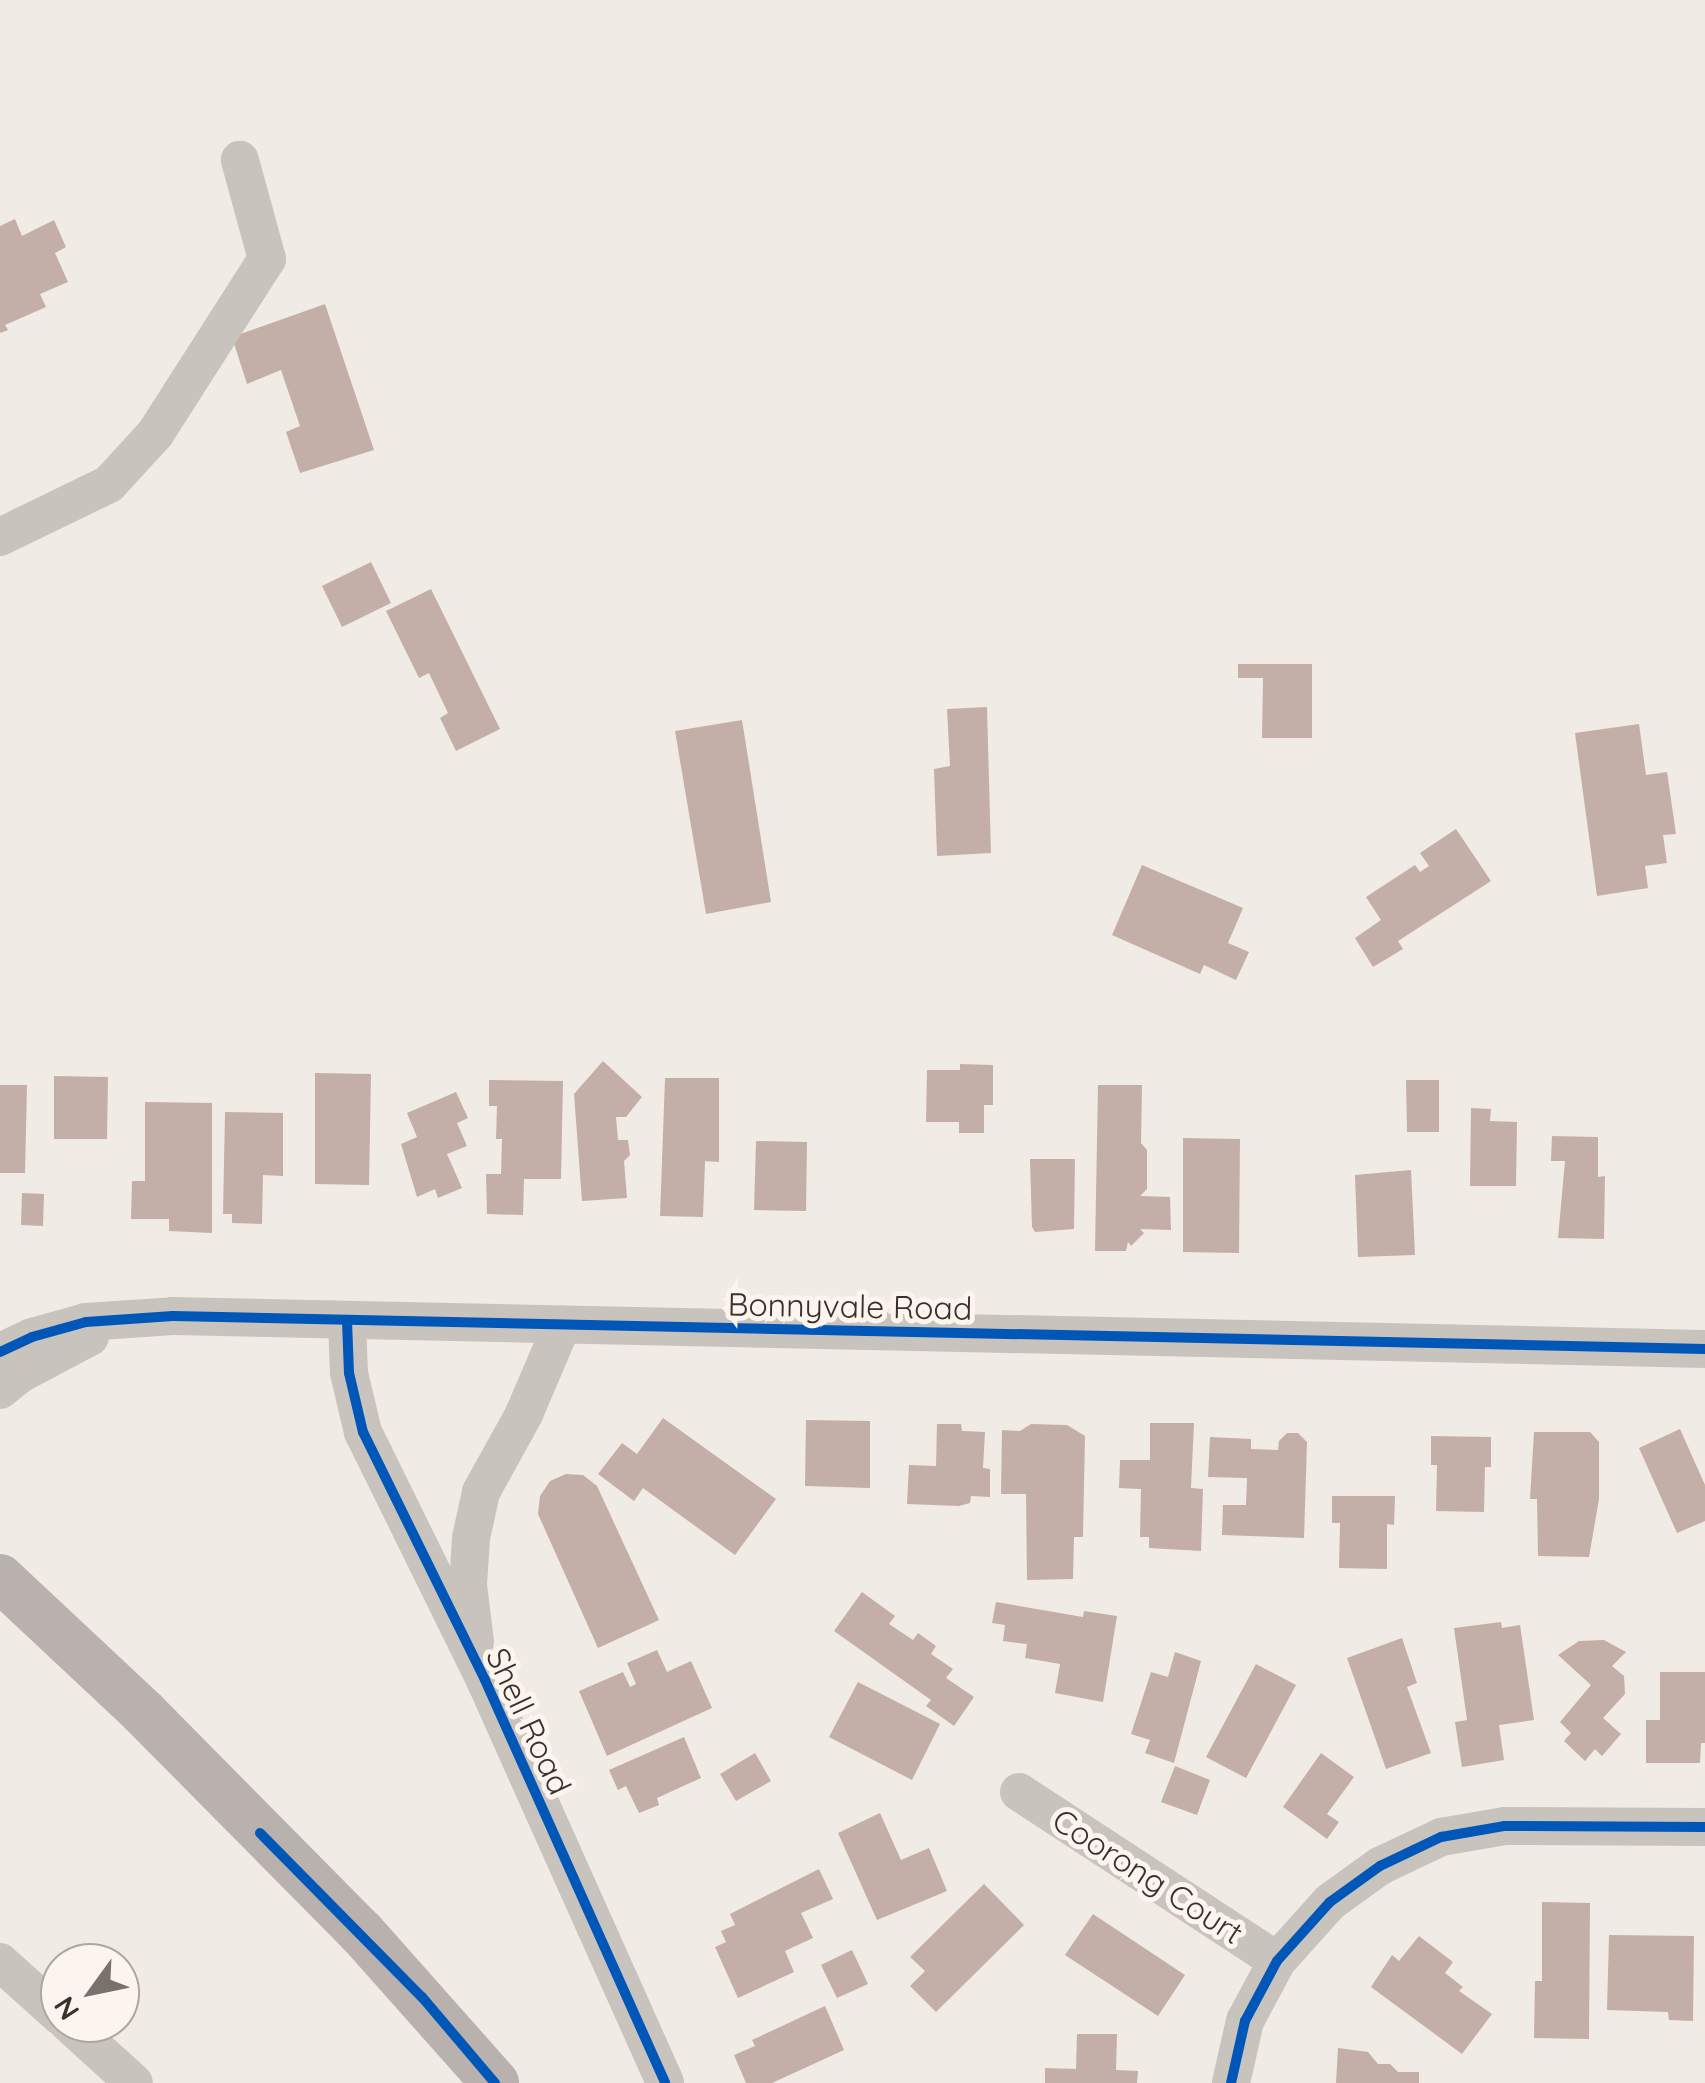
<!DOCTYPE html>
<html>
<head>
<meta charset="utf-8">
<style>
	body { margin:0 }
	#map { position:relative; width:1705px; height:2083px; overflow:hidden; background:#f0ebe5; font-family:Quicksand,sans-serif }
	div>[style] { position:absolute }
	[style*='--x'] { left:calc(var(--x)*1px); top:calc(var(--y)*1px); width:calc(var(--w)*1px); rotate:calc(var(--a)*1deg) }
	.building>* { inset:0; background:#c3afa7 }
	.minor>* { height:38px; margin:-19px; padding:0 19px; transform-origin:19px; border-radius:19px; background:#c9c3be }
	.major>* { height:48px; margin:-24px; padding:0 24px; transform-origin:24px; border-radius:24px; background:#b8b1ad }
	.cycleway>* { height:10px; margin:-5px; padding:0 5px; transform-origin:5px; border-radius:5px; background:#0057b8 }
	span { translate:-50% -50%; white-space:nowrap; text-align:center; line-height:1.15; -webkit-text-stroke:10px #fbf5ee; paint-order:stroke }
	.street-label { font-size:32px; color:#3b302b }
	.north { position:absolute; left:40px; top:1943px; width:100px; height:100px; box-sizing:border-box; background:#fbf5ee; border:2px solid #aea6a0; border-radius:50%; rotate:237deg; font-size:28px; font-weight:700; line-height:40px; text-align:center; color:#3b302b }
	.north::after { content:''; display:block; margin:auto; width:35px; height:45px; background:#7a716c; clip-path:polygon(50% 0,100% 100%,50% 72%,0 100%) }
</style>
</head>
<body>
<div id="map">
	<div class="building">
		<i style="clip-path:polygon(15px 219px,22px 236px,54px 220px,66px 247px,55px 253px,68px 282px,40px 294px,46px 307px,5px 325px,8px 330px,0 333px,0 226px)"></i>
		<i style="clip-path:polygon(325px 304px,374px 450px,300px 473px,286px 432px,300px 426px,281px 370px,247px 384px,232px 337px)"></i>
		<i style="clip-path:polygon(371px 562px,391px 603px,342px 627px,322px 586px)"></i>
		<i style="clip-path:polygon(431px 589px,500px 729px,456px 751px,440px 718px,448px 713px,429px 673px,419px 678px,386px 611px)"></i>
		<i style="clip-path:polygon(1238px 664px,1312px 664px,1312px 738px,1262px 738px,1263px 678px,1238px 678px)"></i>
		<i style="clip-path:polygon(987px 707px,991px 853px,937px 856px,934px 769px,950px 766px,947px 709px)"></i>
		<i style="clip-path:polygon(742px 720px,771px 902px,706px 914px,675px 731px)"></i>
		<i style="clip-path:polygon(1639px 724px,1646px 775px,1667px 772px,1676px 834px,1663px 835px,1667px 863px,1645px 866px,1648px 888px,1597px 896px,1575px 733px)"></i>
		<i style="clip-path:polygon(1456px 829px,1491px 881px,1398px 941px,1403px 949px,1373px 967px,1355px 938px,1381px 920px,1366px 897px,1415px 865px,1420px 872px,1429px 866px,1420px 853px)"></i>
		<i style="clip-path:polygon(1142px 865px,1243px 908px,1228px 943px,1249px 952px,1236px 980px,1204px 965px,1200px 974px,1112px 935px)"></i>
		<i style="clip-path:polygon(603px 1061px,642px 1097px,626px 1117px,616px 1117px,618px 1140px,628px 1140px,630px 1155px,624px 1161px,627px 1198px,582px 1201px,574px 1094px)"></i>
		<i style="clip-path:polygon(960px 1064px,993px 1065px,993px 1105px,984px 1105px,984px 1133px,959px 1133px,959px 1122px,926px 1122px,927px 1070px,960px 1070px)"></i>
		<i style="clip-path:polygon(315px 1073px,371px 1074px,369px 1185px,315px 1184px)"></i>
		<i style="clip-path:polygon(54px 1076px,108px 1077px,107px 1139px,54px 1139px)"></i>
		<i style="clip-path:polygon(665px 1078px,719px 1078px,719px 1162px,705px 1161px,703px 1217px,660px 1216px)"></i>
		<i style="clip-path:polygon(489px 1080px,563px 1081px,561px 1179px,524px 1179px,523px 1215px,487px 1214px,486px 1174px,501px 1174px,502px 1139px,496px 1139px,497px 1106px,489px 1106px)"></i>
		<i style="clip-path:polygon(1406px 1080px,1439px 1080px,1439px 1132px,1407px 1132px)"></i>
		<i style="clip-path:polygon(0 1085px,27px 1085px,25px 1173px,0 1173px)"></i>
		<i style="clip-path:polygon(1098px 1085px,1142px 1085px,1141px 1143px,1147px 1150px,1147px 1189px,1140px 1196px,1170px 1197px,1171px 1230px,1140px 1229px,1144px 1233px,1131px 1246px,1128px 1242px,1126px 1251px,1095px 1251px)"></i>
		<i style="clip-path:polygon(456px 1092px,468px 1118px,457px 1123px,467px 1146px,447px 1154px,462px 1188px,438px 1198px,435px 1189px,417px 1197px,401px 1144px,417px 1137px,407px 1113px)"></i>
		<i style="clip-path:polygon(145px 1102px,212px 1103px,212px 1233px,169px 1231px,169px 1219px,131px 1219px,132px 1181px,145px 1181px)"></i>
		<i style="clip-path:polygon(1471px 1108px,1491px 1109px,1490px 1121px,1517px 1122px,1516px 1186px,1470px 1186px)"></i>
		<i style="clip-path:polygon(225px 1112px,283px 1113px,283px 1176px,263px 1175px,262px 1224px,232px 1223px,232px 1214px,223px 1214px)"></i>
		<i style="clip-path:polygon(1552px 1136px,1598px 1137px,1598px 1177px,1605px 1176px,1604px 1239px,1558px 1238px,1565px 1161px,1551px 1161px)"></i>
		<i style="clip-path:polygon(1183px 1138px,1240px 1139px,1239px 1253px,1183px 1252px)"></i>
		<i style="clip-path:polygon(756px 1141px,807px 1142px,806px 1211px,754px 1210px)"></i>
		<i style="clip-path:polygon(1030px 1159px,1075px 1159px,1074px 1229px,1035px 1232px,1032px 1227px)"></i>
		<i style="clip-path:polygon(1411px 1170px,1415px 1255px,1358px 1257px,1355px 1175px)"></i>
		<i style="clip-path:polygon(22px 1193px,44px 1194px,43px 1226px,21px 1225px)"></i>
		<i style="clip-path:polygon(663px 1418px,776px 1499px,735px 1555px,643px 1488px,634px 1501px,598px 1474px,622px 1443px,637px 1454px)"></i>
		<i style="clip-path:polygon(806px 1420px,870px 1421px,870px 1488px,805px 1486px)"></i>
		<i style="clip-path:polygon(1150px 1423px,1194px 1423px,1191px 1488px,1203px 1489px,1201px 1551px,1149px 1548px,1149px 1537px,1140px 1537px,1141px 1489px,1119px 1488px,1120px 1460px,1150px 1460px)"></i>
		<i style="clip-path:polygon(937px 1424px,961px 1424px,962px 1431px,985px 1432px,983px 1468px,990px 1469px,990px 1497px,971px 1496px,970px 1503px,959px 1506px,907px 1504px,909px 1465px,936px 1466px)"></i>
		<i style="clip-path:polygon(1031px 1424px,1067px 1425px,1085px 1436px,1083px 1537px,1074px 1537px,1073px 1579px,1027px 1580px,1026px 1494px,1001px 1494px,1002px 1430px,1020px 1431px)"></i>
		<i style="clip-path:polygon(1680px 1429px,1705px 1485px,1705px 1521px,1677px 1533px,1639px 1448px)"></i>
		<i style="clip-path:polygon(1534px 1432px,1590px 1432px,1599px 1442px,1599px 1499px,1589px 1557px,1538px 1556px,1537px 1499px,1530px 1499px)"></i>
		<i style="clip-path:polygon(1287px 1433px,1298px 1433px,1307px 1442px,1304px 1538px,1222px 1535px,1223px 1505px,1246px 1505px,1247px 1478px,1208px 1477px,1210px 1437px,1251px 1439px,1251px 1449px,1278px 1450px,1279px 1441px)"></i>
		<i style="clip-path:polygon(1431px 1436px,1491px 1437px,1491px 1467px,1485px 1467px,1484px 1512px,1436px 1511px,1437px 1465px,1431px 1465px)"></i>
		<i style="clip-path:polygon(566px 1474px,583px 1475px,597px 1486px,659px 1620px,598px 1648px,538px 1514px,540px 1496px,550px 1481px)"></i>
		<i style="clip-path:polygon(1332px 1496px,1395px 1496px,1394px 1525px,1387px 1524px,1387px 1569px,1339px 1568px,1340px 1523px,1332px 1523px)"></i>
		<i style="clip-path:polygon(862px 1592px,895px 1616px,889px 1624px,913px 1640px,918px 1633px,936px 1646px,931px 1654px,953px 1669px,946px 1678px,974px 1697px,954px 1726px,926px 1706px,931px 1700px,834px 1631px)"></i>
		<i style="clip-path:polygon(996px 1602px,1083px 1617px,1084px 1611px,1117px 1616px,1103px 1702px,1055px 1693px,1060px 1664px,1025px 1658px,1027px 1644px,1003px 1641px,1005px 1625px,992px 1623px)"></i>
		<i style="clip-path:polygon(1501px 1622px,1502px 1628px,1520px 1625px,1534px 1720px,1499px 1725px,1504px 1760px,1462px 1767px,1455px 1722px,1467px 1720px,1454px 1628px)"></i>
		<i style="clip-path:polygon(1402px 1638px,1417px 1683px,1407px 1687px,1431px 1753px,1386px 1769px,1347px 1658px)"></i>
		<i style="clip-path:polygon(1604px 1640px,1626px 1652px,1612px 1666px,1624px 1676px,1625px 1694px,1603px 1718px,1621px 1734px,1602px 1756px,1595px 1749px,1585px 1761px,1564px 1741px,1571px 1733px,1560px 1722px,1591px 1685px,1558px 1655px,1579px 1641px)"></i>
		<i style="clip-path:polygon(657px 1650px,667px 1672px,691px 1661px,712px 1708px,607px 1756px,579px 1691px,623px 1672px,630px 1687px,636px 1684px,627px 1663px)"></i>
		<i style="clip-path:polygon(1175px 1652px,1201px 1661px,1174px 1763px,1145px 1753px,1150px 1740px,1131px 1734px,1151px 1672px,1168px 1677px)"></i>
		<i style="clip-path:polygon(1256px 1664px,1296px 1685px,1246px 1778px,1206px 1757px)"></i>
		<i style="clip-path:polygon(1660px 1672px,1705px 1672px,1705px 1743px,1701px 1743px,1700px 1763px,1646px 1763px,1646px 1720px,1660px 1720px)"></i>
		<i style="clip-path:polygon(858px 1682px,940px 1724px,912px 1780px,829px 1737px)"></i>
		<i style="clip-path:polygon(684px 1737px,701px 1778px,657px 1798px,659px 1805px,639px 1813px,626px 1786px,618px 1790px,609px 1770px)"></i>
		<i style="clip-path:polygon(755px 1753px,771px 1781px,736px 1801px,720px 1774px)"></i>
		<i style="clip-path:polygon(1321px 1753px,1354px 1777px,1327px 1814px,1339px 1822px,1327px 1839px,1283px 1807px)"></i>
		<i style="clip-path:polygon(1175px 1766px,1210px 1780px,1197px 1815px,1161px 1802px)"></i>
		<i style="clip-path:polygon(880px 1813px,901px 1860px,929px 1848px,947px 1891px,877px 1920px,838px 1833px)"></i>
		<i style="clip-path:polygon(819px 1869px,833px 1899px,801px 1913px,813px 1938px,785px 1951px,794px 1972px,738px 1998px,715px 1947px,726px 1942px,721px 1931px,735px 1925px,730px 1914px)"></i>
		<i style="clip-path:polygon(984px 1884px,1024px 1925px,936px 2012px,910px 1986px,925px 1971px,910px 1957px)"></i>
		<i style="clip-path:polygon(1542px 1902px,1590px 1903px,1589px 2039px,1534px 2038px,1535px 1981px,1542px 1981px)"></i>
		<i style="clip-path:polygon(1093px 1914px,1185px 1975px,1158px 2016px,1065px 1955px)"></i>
		<i style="clip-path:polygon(1609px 1935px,1694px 1936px,1693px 2021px,1669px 2020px,1668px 2012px,1607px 2010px)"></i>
		<i style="clip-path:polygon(1419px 1936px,1453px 1962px,1445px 1973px,1463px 1987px,1459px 1991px,1492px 2014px,1462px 2054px,1371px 1987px,1392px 1955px,1399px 1961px)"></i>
		<i style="clip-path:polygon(852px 1950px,868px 1984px,837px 1998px,821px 1965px)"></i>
		<i style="clip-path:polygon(825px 2006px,844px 2050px,772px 2083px,746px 2083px,734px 2055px,755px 2046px,752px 2040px)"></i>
		<i style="clip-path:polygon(1077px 2034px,1117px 2034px,1116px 2070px,1138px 2071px,1137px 2083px,1045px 2083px,1045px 2068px,1076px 2069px)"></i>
		<i style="clip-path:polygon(1338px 2048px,1368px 2052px,1378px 2064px,1390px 2064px,1398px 2072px,1419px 2072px,1419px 2083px,1336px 2083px)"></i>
	</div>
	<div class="minor">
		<i style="--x:0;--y:537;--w:121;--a:-25.9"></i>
		<i style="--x:109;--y:484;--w:68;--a:-47.4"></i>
		<i style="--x:155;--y:434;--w:208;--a:-57.4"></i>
		<i style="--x:267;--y:259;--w:103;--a:-105.3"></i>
		<i style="--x:347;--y:1321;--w:52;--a:87.8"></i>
		<i style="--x:349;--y:1373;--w:61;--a:76.7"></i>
		<i style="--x:363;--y:1432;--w:276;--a:63.8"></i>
		<i style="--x:485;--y:1680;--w:441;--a:65.9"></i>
		<i style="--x:0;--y:1352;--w:35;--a:-25"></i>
		<i style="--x:32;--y:1337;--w:56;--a:-15.5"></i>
		<i style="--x:86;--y:1322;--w:87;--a:-3.9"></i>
		<i style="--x:173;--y:1316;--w:1532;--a:1.23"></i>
		<i style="--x:0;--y:1390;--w:26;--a:-39"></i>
		<i style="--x:20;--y:1374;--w:79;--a:-27.9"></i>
		<i style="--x:475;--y:1642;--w:57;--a:-97"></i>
		<i style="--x:468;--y:1585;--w:47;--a:-86.3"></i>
		<i style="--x:471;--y:1538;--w:47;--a:-77.7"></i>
		<i style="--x:481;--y:1492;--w:89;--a:-61.1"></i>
		<i style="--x:524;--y:1414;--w:97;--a:-66.9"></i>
		<i style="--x:1019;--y:1792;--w:308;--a:33.2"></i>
		<i style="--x:0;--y:1962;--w:81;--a:42"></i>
		<i style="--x:68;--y:2023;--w:89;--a:42.3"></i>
		<i style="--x:1231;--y:2083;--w:64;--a:-77.3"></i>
		<i style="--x:1245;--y:2021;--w:68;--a:-61.9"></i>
		<i style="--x:1277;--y:1961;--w:79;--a:-48.1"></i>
		<i style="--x:1330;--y:1902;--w:62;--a:-35.8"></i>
		<i style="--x:1380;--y:1866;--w:68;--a:-25.4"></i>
		<i style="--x:1441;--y:1837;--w:65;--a:-9.8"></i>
		<i style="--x:1505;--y:1826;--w:200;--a:0.3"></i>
	</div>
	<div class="major">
		<i style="--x:0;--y:1578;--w:196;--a:43.1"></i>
		<i style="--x:143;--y:1712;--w:310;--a:45.3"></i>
		<i style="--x:361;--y:1932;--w:202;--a:48.4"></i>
	</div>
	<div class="cycleway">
		<i style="--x:347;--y:1321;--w:52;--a:87.8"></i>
		<i style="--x:349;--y:1373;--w:61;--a:76.7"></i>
		<i style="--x:363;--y:1432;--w:276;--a:63.8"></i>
		<i style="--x:485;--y:1680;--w:441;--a:65.9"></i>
		<i style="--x:0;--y:1352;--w:35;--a:-25"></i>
		<i style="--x:32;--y:1337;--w:56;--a:-15.5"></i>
		<i style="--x:86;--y:1322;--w:87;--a:-3.9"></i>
		<i style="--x:173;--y:1316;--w:1532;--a:1.23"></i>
		<i style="--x:260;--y:1833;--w:231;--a:45.4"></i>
		<i style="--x:422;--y:1997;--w:113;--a:49.7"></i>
		<i style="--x:1231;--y:2083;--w:64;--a:-77.3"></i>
		<i style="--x:1245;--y:2021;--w:68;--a:-61.9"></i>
		<i style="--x:1277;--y:1961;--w:79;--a:-48.1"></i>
		<i style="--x:1330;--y:1902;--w:62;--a:-35.8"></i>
		<i style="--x:1380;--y:1866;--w:68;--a:-25.4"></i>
		<i style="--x:1441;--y:1837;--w:65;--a:-9.8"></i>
		<i style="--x:1505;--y:1826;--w:200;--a:0.3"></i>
	</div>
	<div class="street-label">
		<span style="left:850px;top:1306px;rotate:1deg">Bonnyvale Road</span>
		<span style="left:529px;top:1721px;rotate:65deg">Shell Road</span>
		<span style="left:1148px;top:1876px;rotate:33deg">Coorong Court</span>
	</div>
	<div class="north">N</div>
</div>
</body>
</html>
